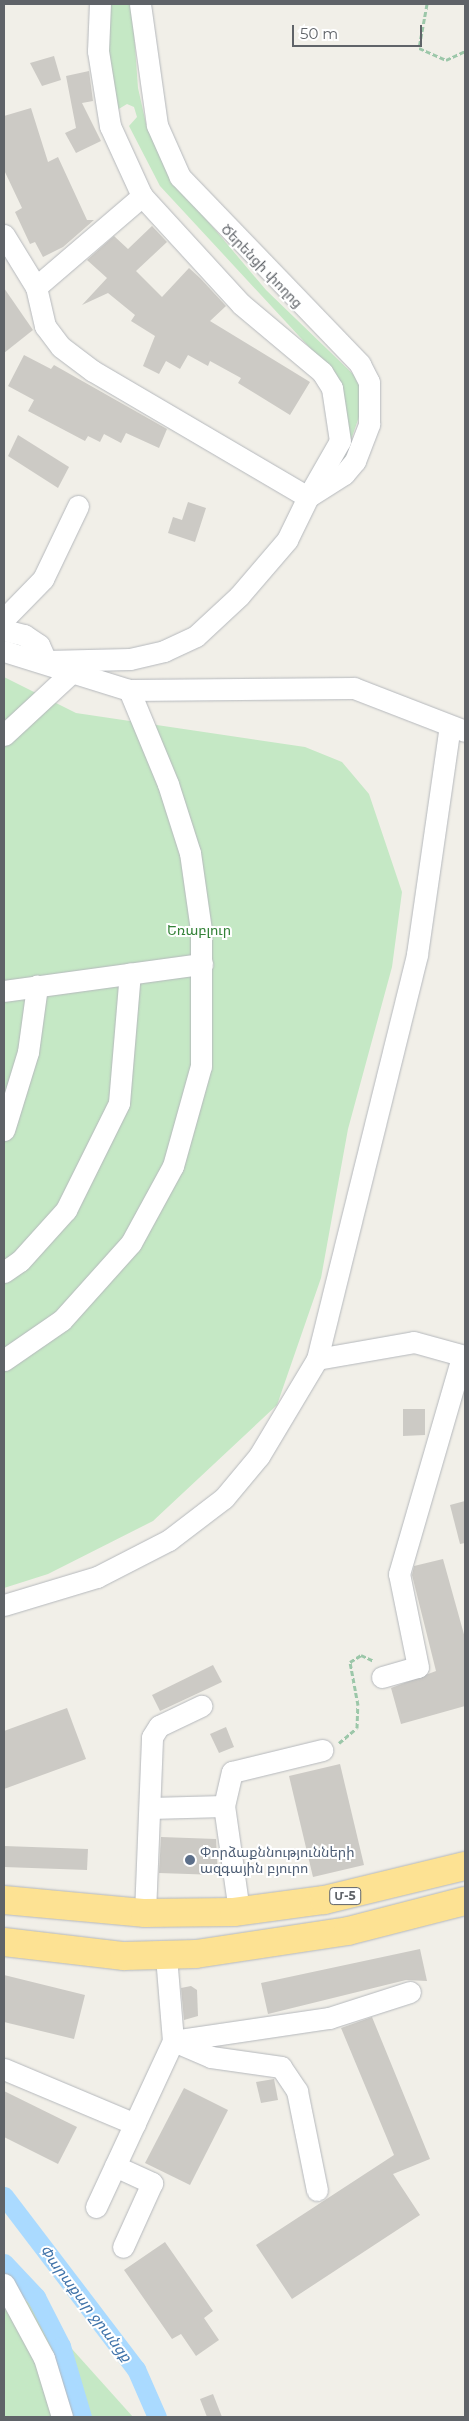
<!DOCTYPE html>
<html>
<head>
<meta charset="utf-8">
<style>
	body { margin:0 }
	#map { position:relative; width:469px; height:2421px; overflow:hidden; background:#f1efe8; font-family:Montserrat,"Noto Sans Armenian",sans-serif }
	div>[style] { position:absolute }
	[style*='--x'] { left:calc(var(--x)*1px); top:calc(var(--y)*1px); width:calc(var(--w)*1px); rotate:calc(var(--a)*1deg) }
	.green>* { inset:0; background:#c5e8c5 }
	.canal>* { height:19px; margin:-9.5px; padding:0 9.5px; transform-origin:9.5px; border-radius:9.5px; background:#aadaff }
	.building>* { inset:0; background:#cccac5 }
	.path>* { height:3px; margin-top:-1.5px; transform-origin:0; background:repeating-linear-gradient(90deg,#9cc7a9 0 5px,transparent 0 7.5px) }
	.roads { filter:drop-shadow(0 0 1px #b5b8bc) drop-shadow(0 0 1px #b5b8bc) }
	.minor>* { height:21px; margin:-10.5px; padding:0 10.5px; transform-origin:10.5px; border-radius:10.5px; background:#fff }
	.highway>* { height:28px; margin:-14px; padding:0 14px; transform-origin:14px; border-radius:14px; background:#fde293 }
	.dots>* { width:14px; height:14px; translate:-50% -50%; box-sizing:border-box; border:2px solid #fff; border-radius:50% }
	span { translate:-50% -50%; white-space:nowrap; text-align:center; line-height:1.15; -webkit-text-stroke:4px #fff; paint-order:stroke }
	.shield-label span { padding:1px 4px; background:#fff; border:1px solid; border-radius:4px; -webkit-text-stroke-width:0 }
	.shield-label { font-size:12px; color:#5f6368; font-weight:700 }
	.street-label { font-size:14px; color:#5f6368 }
	.park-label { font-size:14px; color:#348238 }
	.service-label { font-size:14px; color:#4e5e75 }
	.left { translate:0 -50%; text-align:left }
	.water-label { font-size:15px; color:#4174aa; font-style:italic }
	.frame { position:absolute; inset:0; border:5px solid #5f6368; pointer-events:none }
	.scale { position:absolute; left:292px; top:25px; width:130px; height:22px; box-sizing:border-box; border:2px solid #5f6368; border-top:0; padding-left:6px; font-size:15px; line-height:18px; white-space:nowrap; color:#5f6368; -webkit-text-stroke:4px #fff; paint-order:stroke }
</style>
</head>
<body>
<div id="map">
	<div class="green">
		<i style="clip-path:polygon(105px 4px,132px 4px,138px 88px,147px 128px,190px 200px,266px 290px,355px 376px,360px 386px,360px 414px,344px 460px,311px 349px,160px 186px,129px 126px,137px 117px,134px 107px,127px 104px,117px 110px,103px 41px)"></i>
		<i style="clip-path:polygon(4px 677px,76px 713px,305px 747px,342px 762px,369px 794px,402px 892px,392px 967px,348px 1129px,321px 1278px,277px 1405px,153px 1521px,48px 1574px,4px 1588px)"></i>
		<i style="clip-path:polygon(4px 2282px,37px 2310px,133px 2417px,4px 2417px)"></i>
	</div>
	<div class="canal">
		<i style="--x:4;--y:2196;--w:218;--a:52.7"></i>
		<i style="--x:136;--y:2369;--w:52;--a:66.4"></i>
		<i style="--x:4;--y:2263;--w:47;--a:46.7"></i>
		<i style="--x:36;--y:2297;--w:55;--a:63"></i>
		<i style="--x:61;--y:2346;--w:74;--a:73.5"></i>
	</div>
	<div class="building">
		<i style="clip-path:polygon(54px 56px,61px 80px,42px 86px,30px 63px)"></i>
		<i style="clip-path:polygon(89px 71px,93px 101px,82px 103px,101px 141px,76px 153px,65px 133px,76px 128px,66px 76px)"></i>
		<i style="clip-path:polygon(31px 108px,48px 162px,58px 157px,87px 220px,94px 220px,63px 247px,43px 257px,35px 242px,30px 244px,15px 212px,22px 208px,4px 170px,4px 116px)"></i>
		<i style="clip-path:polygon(152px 226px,167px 242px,136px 271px,162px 297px,189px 268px,200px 278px,226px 306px,210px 321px,310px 382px,290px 415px,238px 383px,241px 378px,210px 361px,208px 366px,188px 355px,180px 369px,166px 361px,159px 374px,143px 366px,155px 336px,131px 321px,135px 315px,108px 293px,82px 305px,107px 278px,87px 260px,114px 236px,128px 249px)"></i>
		<i style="clip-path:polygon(4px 288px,33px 330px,4px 353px)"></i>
		<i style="clip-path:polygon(24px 355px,51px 369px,54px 365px,167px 429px,159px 448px,126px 433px,121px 443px,104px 434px,100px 442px,88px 436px,85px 441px,28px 411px,34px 400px,8px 386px)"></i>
		<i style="clip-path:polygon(18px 435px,69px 467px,58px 488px,8px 456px)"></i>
		<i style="clip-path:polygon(188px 502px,206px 508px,195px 542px,168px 533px,173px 517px,182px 520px)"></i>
		<i style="clip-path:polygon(403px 1409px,425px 1409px,425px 1435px,403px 1436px)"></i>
		<i style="clip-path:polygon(465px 1501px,465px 1543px,460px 1544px,450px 1505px)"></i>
		<i style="clip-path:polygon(443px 1559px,465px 1638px,465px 1706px,401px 1724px,391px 1688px,436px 1671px,412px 1575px,414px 1566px)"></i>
		<i style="clip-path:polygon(213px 1665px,222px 1682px,160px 1711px,152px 1695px)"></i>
		<i style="clip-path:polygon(67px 1708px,86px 1759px,4px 1789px,4px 1731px)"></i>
		<i style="clip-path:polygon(226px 1727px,234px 1747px,219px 1753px,210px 1734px)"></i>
		<i style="clip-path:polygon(340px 1764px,364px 1865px,313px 1877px,289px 1776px)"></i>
		<i style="clip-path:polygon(161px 1837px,216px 1839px,218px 1875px,159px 1873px)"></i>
		<i style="clip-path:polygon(4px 1846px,88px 1849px,87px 1870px,4px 1867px)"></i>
		<i style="clip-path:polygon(420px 1949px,427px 1981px,406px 1980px,268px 2014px,261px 1983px)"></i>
		<i style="clip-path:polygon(4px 1975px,85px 1995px,74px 2039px,4px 2022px)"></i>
		<i style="clip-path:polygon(191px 1986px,197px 1990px,198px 2016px,184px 2020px,181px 1988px)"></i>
		<i style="clip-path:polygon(372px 2017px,430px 2159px,393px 2174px,420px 2215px,292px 2299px,256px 2245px,394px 2155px,341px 2028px)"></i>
		<i style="clip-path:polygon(274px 2079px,278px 2100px,261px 2103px,256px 2082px)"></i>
		<i style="clip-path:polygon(184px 2088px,228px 2110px,190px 2185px,145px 2163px)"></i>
		<i style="clip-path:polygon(4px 2091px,77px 2127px,58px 2164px,4px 2137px)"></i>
		<i style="clip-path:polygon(165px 2242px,213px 2311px,204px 2318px,219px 2340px,196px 2356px,181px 2334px,172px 2339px,124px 2270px)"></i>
		<i style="clip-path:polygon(213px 2394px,222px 2417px,207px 2417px,200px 2399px)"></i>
	</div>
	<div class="path">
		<i style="--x:427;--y:4;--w:45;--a:100.3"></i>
		<i style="--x:419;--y:48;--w:30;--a:24"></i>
		<i style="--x:446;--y:60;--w:21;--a:-25"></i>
		<i style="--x:339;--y:1743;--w:23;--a:-40"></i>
		<i style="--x:357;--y:1728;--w:23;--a:-88"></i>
		<i style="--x:358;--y:1705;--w:44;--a:-100.5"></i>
		<i style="--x:350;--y:1662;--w:13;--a:-32"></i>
		<i style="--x:361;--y:1655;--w:14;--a:25"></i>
	</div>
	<div class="roads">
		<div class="minor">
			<i style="--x:4;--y:235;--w:61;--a:58.4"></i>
			<i style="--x:36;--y:287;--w:40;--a:77"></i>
			<i style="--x:45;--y:326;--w:26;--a:53"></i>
			<i style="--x:61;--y:347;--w:40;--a:37"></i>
			<i style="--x:93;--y:371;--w:249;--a:30.4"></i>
			<i style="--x:308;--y:497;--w:64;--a:-60.3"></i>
			<i style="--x:340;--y:441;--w:54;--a:-98.6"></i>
			<i style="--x:332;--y:388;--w:19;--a:-122"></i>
			<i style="--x:322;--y:372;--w:106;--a:-140"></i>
			<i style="--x:241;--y:304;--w:147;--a:-132.5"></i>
			<i style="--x:142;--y:196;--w:77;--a:-114.6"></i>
			<i style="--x:110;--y:126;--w:76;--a:-99.1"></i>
			<i style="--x:98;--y:51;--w:47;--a:-87.6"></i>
			<i style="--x:36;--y:287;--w:140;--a:-40.6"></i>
			<i style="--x:4;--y:619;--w:56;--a:-45.7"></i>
			<i style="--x:43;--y:579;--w:81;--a:-64.4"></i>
			<i style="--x:4;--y:630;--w:21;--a:14"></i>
			<i style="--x:24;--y:635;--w:18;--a:34"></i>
			<i style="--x:39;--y:645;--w:17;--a:66"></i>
			<i style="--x:46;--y:661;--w:84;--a:-1.4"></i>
			<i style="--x:130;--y:659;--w:35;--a:-13"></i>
			<i style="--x:164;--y:651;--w:35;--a:-25"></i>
			<i style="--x:196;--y:636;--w:59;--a:-42.9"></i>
			<i style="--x:239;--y:596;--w:74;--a:-49.4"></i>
			<i style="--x:287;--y:540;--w:48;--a:-64"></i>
			<i style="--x:308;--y:497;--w:43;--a:-32.6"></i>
			<i style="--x:344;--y:474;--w:17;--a:-50"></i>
			<i style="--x:355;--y:461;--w:40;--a:-69"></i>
			<i style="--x:369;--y:424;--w:42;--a:-90"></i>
			<i style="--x:369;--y:382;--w:20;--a:-117"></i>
			<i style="--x:360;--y:364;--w:260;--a:-133.9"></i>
			<i style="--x:180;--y:177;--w:57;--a:-113.9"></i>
			<i style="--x:157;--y:125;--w:122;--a:-98"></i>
			<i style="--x:4;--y:651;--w:131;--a:17.3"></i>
			<i style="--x:129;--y:690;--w:225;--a:-0.5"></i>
			<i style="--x:354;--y:688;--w:119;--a:21.2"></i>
			<i style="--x:4;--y:735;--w:93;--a:-42.8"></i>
			<i style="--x:4;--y:991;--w:200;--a:-7.8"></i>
			<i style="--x:4;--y:1130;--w:82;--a:-72.9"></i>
			<i style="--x:28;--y:1052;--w:67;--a:-82.2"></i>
			<i style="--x:4;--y:1272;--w:19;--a:-35"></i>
			<i style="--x:20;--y:1261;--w:69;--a:-48"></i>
			<i style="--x:66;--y:1210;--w:119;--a:-63.6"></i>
			<i style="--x:119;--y:1103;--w:130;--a:-85.2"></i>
			<i style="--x:317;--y:1359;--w:98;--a:-9.9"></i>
			<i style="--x:414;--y:1342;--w:53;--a:15.4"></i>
			<i style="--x:4;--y:1360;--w:70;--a:-34.6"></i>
			<i style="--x:62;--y:1320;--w:103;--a:-48.1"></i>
			<i style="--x:131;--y:1243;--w:88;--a:-61.4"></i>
			<i style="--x:173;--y:1166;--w:104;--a:-74.4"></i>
			<i style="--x:201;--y:1066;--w:136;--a:-90"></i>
			<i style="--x:201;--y:930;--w:78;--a:-98.1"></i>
			<i style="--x:190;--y:853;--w:72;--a:-107.7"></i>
			<i style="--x:168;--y:784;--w:102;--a:-112.5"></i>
			<i style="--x:4;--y:1605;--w:97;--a:-16.8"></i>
			<i style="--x:97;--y:1577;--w:81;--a:-27.2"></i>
			<i style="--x:169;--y:1540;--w:69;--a:-37.4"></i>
			<i style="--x:224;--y:1498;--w:55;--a:-50.2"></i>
			<i style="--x:259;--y:1456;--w:113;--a:-59.1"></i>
			<i style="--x:317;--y:1359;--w:417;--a:-76.1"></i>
			<i style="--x:417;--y:954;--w:230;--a:-81.8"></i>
			<i style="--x:382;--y:1677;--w:37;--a:-16"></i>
			<i style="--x:418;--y:1667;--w:95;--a:-101.5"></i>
			<i style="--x:399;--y:1574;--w:226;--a:-73.8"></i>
			<i style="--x:150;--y:1808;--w:74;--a:-1.5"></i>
			<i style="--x:239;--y:1911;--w:106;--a:-98.1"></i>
			<i style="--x:224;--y:1806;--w:35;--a:-77"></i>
			<i style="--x:232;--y:1772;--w:93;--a:-13.7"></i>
			<i style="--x:145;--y:1913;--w:176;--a:-87.7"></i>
			<i style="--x:152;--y:1737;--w:13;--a:-58"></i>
			<i style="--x:159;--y:1726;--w:47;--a:-25.5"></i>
			<i style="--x:173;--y:2041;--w:158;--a:-8.4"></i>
			<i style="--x:329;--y:2018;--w:85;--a:-17.8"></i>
			<i style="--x:174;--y:2041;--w:40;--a:23.4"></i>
			<i style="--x:211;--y:2057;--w:71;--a:8.1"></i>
			<i style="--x:281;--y:2067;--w:29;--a:56"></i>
			<i style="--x:297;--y:2091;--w:101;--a:78.6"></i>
			<i style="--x:4;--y:2069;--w:142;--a:22.8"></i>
			<i style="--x:115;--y:2166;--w:41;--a:24.7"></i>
			<i style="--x:152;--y:2183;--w:70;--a:114.4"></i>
			<i style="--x:96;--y:2207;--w:183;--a:-65.1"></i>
			<i style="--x:173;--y:2041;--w:86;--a:-94.7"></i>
			<i style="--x:4;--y:2284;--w:84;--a:61.6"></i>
			<i style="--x:44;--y:2358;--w:62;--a:73"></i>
		</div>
		<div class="highway">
			<i style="--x:4;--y:1900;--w:142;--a:5.3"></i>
			<i style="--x:145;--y:1913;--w:89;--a:-0.6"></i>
			<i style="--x:234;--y:1912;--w:91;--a:-7.6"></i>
			<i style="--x:324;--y:1900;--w:145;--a:-13.6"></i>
			<i style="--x:4;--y:1942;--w:121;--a:6.7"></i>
			<i style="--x:124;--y:1956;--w:72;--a:-1.6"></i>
			<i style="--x:196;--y:1954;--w:154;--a:-8.6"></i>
			<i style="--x:348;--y:1931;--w:121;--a:-14.4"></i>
		</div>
	</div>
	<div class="dots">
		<i style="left:190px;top:1860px;background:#5c6f8a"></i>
	</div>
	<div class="shield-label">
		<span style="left:345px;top:1896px">Մ-5</span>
	</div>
	<div class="street-label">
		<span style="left:262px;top:266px;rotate:46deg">Ծերենցի փողոց</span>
	</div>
	<div class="park-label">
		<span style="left:199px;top:930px">Եռաբլուր</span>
	</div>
	<div class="service-label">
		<span class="left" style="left:200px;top:1860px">Փորձաքննությունների<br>ազգային բյուրո</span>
	</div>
	<div class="water-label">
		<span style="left:86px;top:2303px;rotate:53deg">Փարաքար ջրանցք</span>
	</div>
	<div class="frame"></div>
	<div class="scale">50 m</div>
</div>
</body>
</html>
